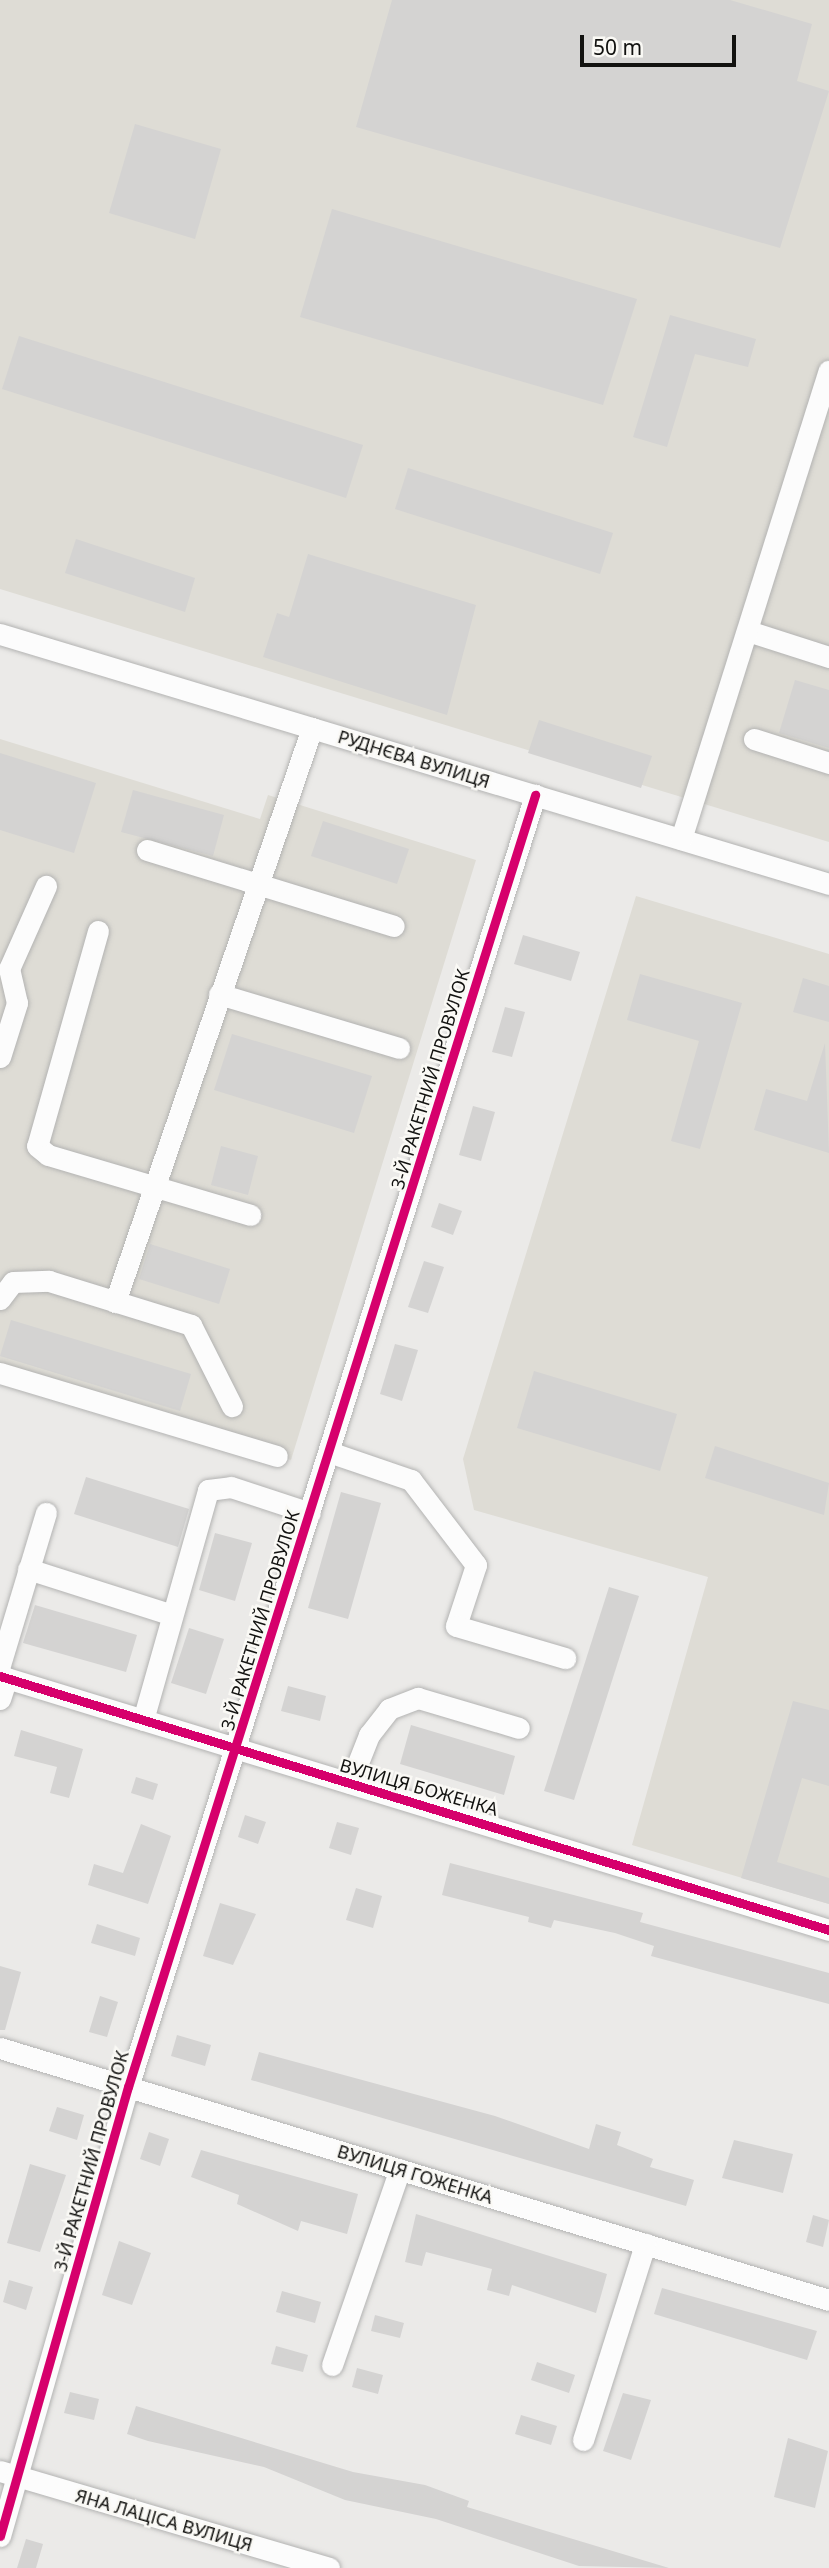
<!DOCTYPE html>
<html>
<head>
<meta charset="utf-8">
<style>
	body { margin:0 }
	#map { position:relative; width:829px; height:2568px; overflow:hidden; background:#ebeae8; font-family:"Noto Sans",sans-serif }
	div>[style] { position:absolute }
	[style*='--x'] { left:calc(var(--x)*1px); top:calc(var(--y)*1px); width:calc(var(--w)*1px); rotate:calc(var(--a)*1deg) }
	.built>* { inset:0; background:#dedcd5 }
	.building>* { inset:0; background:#d4d3d2 }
	.roads { filter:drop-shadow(0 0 2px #b3b3b2) drop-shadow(0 0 2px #b3b3b2) }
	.minor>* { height:21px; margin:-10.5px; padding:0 10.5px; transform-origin:10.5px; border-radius:10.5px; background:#fcfcfc }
	.cycleway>* { height:9px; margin:-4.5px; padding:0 4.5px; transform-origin:4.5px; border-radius:4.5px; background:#d6006c }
	span { translate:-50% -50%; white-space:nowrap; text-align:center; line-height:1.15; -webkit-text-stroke:5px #faf9f5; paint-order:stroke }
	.street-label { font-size:18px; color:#121210 }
	.scale { position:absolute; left:580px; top:35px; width:156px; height:32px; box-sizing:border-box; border:4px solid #121210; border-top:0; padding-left:9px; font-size:21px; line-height:24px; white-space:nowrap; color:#121210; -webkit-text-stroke:5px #faf9f5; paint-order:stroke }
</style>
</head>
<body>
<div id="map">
	<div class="built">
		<i style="clip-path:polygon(0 0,829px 0,829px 842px,0 589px)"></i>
		<i style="clip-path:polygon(0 739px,260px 819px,268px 795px,476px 860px,291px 1460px,0 1383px)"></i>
		<i style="clip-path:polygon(636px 896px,829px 954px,829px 1904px,632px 1845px,708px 1577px,474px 1510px,463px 1459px)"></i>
	</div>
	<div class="building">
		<i style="clip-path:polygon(392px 0,730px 0,812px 24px,797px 81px,829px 91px,780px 248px,356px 127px)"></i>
		<i style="clip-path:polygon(135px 124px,221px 149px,195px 239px,109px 213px)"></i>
		<i style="clip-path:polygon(332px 209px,637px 299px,603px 405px,300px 317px)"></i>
		<i style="clip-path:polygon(670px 315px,756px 339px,748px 367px,695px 354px,667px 447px,633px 437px)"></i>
		<i style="clip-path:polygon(19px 336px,363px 445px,346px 498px,2px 389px)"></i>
		<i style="clip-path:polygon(408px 468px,613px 533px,600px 574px,395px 509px)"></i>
		<i style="clip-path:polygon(76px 539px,195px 578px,185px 612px,65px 573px)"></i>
		<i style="clip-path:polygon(308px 554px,476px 605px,447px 715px,263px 657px,277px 613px,289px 617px)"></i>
		<i style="clip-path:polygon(795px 680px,829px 690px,829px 748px,779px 733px)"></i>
		<i style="clip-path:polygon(539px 720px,652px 756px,641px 788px,528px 753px)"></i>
		<i style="clip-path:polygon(0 753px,96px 783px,74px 853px,0 830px)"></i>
		<i style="clip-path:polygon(133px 790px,224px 815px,213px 856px,121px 832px)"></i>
		<i style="clip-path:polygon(323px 821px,409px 849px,397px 884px,311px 856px)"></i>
		<i style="clip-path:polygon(523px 935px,580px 952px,571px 981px,514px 964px)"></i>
		<i style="clip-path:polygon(640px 974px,742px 1003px,700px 1149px,671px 1141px,699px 1041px,627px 1020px)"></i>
		<i style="clip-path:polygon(803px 978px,829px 986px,829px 1022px,793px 1012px)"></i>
		<i style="clip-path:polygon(505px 1007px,525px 1012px,512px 1057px,492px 1052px)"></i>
		<i style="clip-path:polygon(232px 1034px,372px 1076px,354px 1133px,214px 1090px)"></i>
		<i style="clip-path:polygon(825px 1043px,829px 1153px,754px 1130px,766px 1089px,807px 1101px)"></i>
		<i style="clip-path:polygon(473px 1106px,495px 1112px,481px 1161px,459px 1155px)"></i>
		<i style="clip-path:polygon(221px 1146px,258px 1156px,248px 1195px,211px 1185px)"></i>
		<i style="clip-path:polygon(439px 1203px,462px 1211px,453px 1235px,431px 1227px)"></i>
		<i style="clip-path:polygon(150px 1244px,230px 1269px,219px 1304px,139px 1279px)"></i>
		<i style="clip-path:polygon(424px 1261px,444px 1267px,428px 1313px,408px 1307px)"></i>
		<i style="clip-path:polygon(11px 1320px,191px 1374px,180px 1411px,0 1356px)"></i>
		<i style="clip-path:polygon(395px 1344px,418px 1350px,402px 1401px,380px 1394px)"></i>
		<i style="clip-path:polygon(534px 1371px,677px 1414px,660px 1471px,517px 1428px)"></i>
		<i style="clip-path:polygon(715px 1446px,829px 1483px,824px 1515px,705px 1478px)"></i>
		<i style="clip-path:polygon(86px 1477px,189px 1509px,178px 1547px,74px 1514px)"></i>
		<i style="clip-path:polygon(341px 1492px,381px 1503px,348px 1619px,308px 1608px)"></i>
		<i style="clip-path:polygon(215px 1533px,252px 1543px,235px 1601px,199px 1590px)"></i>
		<i style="clip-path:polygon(609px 1587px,639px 1596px,574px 1800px,544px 1791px)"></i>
		<i style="clip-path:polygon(35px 1605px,137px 1635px,126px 1672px,23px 1643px)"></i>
		<i style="clip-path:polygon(189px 1628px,224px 1639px,206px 1694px,171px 1683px)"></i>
		<i style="clip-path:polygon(288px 1686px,326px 1696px,320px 1721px,281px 1711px)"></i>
		<i style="clip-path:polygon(793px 1701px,829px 1710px,829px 1786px,802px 1778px,777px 1862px,829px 1878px,829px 1904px,741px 1878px)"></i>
		<i style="clip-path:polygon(411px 1725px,515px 1756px,504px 1795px,400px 1764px)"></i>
		<i style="clip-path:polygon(21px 1730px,83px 1749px,69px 1798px,50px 1793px,57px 1767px,14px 1756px)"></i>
		<i style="clip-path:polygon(136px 1777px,158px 1784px,153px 1800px,131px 1793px)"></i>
		<i style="clip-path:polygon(245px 1815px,266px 1822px,258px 1844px,238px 1837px)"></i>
		<i style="clip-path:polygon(337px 1822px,359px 1828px,351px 1855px,329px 1848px)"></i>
		<i style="clip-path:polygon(141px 1824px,171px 1836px,148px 1904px,88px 1885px,94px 1864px,123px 1873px)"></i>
		<i style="clip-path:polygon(450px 1863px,643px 1913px,640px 1922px,829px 1973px,829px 2004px,651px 1956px,654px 1946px,615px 1933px,554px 1920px,551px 1928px,528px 1922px,529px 1917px,442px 1895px)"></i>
		<i style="clip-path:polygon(356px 1888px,382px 1896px,373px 1928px,346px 1920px)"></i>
		<i style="clip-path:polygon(220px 1903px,256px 1914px,233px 1965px,203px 1956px)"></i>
		<i style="clip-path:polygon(97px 1924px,140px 1938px,135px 1956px,91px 1943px)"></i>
		<i style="clip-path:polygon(0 1966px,21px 1972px,5px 2030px,0 2030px)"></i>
		<i style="clip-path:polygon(100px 1996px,118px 2002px,107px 2037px,89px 2032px)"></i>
		<i style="clip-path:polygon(177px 2035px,211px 2045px,205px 2066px,171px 2056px)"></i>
		<i style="clip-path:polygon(259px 2052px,495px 2116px,589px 2149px,596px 2124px,621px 2132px,617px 2145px,653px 2159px,650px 2167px,694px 2180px,686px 2206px,251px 2080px)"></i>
		<i style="clip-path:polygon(57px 2107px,84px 2115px,77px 2140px,49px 2131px)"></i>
		<i style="clip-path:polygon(149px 2132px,169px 2139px,160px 2166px,140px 2159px)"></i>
		<i style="clip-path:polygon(734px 2140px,793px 2154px,783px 2193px,722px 2178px)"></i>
		<i style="clip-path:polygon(201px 2150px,358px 2194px,347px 2234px,301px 2221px,298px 2231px,237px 2204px,239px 2195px,191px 2177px)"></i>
		<i style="clip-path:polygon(30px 2164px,66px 2175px,40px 2252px,7px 2243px)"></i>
		<i style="clip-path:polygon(416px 2214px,607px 2274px,596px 2313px,512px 2285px,509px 2296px,487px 2290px,492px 2269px,426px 2252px,422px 2266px,405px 2262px)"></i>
		<i style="clip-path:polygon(813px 2215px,829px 2220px,823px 2247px,806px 2242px)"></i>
		<i style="clip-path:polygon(119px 2241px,151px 2253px,132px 2305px,102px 2295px)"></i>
		<i style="clip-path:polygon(9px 2280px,33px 2287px,26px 2310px,3px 2302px)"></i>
		<i style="clip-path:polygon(662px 2288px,817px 2331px,807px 2360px,654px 2314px)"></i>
		<i style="clip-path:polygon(282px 2291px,321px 2302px,315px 2323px,276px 2312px)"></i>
		<i style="clip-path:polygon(375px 2315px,404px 2323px,400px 2338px,371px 2331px)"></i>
		<i style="clip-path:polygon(276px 2346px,308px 2355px,303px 2372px,271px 2364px)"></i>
		<i style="clip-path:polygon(537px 2362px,575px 2375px,569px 2393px,531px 2380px)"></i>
		<i style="clip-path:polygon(357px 2368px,383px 2375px,378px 2394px,352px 2387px)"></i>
		<i style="clip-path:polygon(70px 2392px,99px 2399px,94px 2420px,64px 2413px)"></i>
		<i style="clip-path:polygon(623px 2393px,651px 2400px,631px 2460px,603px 2451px)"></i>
		<i style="clip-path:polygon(136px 2406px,353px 2472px,425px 2485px,469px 2501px,467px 2507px,669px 2568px,579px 2566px,436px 2519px,345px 2500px,264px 2467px,148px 2441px,127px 2434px)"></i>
		<i style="clip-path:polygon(521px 2415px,557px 2426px,551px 2445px,515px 2434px)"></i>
		<i style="clip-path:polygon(788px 2438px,828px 2451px,815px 2508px,774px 2497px)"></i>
		<i style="clip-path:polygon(26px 2539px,43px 2544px,36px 2568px,17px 2568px)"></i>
	</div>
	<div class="roads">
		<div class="minor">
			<i style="--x:748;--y:631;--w:85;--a:17.8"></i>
			<i style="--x:0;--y:634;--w:866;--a:16.78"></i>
			<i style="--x:754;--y:739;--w:79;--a:17.7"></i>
			<i style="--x:681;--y:839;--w:491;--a:-72.5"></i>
			<i style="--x:147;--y:850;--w:258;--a:17.1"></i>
			<i style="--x:98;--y:931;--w:223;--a:105.8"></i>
			<i style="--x:37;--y:1146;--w:14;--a:39"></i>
			<i style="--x:48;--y:1155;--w:211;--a:16.5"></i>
			<i style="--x:219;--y:994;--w:188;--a:16.7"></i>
			<i style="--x:0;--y:1057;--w:57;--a:-72.5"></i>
			<i style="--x:17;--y:1003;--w:35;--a:-103"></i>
			<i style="--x:9;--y:969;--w:91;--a:-66"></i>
			<i style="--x:0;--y:1299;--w:21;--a:-53"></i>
			<i style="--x:13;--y:1282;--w:36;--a:-2"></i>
			<i style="--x:49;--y:1281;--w:149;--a:17.2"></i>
			<i style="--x:191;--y:1325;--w:91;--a:63.2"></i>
			<i style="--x:115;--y:1302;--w:607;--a:-71.06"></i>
			<i style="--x:0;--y:1373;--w:289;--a:16.7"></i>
			<i style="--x:329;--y:1452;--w:87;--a:18.9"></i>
			<i style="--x:411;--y:1480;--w:107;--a:52.6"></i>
			<i style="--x:476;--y:1565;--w:64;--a:108.2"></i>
			<i style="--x:456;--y:1626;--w:114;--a:16.4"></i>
			<i style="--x:28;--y:1569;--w:151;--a:17.7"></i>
			<i style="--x:0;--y:1665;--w:159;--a:-73.2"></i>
			<i style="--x:0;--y:1676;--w:867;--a:17.03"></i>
			<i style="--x:0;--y:1699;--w:22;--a:-72"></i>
			<i style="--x:143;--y:1720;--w:239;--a:-74.2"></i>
			<i style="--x:208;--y:1490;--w:23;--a:-7"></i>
			<i style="--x:231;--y:1487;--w:83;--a:18.2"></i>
			<i style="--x:350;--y:1783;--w:52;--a:-68.4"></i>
			<i style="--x:369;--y:1735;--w:33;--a:-52"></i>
			<i style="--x:389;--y:1709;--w:31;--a:-21"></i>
			<i style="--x:418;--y:1698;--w:105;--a:16.5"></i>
			<i style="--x:0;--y:2048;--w:866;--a:16.91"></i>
			<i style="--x:332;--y:2365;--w:207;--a:-70.9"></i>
			<i style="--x:583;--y:2440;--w:206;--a:-72.4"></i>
			<i style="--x:0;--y:2471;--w:343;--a:16.4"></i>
			<i style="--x:0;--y:2536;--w:467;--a:-74.1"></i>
			<i style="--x:128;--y:2087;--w:1355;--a:-72.51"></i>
		</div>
	</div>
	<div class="cycleway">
		<i style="--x:0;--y:1676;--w:867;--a:17.03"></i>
		<i style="--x:0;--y:2536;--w:467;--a:-74.1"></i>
		<i style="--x:128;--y:2087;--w:1355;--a:-72.51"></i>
	</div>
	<div class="street-label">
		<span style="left:414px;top:759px;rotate:17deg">РУДНЄВА ВУЛИЦЯ</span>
		<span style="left:430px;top:1079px;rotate:-73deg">3-Й РАКЕТНИЙ ПРОВУЛОК</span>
		<span style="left:260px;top:1620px;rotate:-73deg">3-Й РАКЕТНИЙ ПРОВУЛОК</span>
		<span style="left:419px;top:1787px;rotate:16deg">ВУЛИЦЯ БОЖЕНКА</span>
		<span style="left:91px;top:2161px;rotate:-74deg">3-Й РАКЕТНИЙ ПРОВУЛОК</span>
		<span style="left:415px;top:2174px;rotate:17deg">ВУЛИЦЯ ГОЖЕНКА</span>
		<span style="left:164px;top:2520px;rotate:16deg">ЯНА ЛАЦІСА ВУЛИЦЯ</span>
	</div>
	<div class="scale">50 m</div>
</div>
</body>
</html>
